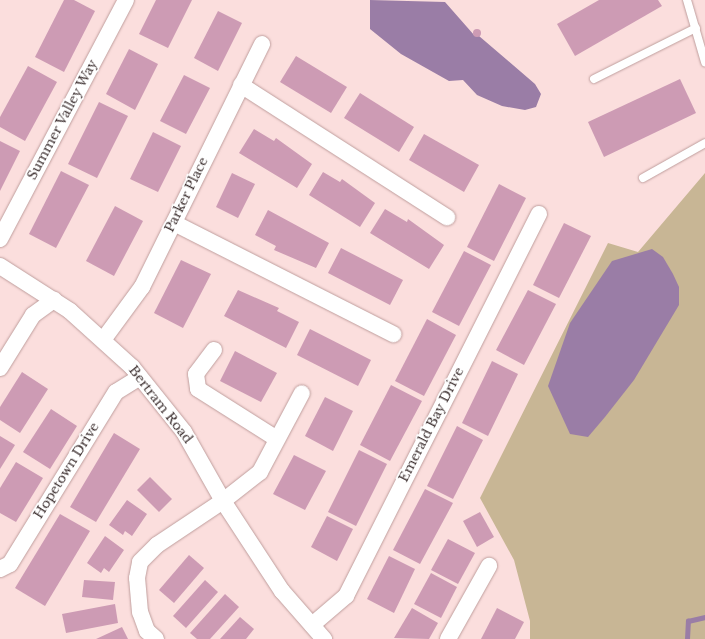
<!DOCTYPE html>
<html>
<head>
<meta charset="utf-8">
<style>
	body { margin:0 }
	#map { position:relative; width:705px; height:639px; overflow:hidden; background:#fbdedd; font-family:"Libre Baskerville",serif }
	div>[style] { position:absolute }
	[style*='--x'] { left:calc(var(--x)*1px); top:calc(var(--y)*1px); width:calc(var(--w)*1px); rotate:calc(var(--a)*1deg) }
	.green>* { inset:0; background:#c8b695 }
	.water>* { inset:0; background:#9a7da6 }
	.stream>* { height:4.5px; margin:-2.25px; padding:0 2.25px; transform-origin:2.25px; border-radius:2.25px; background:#9a7da6 }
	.building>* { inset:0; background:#cd9bb4 }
	.round { border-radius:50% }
	.roads { filter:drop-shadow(0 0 1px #bf9e9d) drop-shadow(0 0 1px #bf9e9d) }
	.service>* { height:8px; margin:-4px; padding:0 4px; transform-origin:4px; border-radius:4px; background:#fff }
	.minor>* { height:16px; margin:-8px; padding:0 8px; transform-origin:8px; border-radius:8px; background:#fff }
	span { translate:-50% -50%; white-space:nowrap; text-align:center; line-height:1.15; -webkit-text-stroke:3.5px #fff; paint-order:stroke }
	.street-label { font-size:13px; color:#3d3030 }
</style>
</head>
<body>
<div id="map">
	<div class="green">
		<i style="clip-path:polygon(705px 173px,705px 639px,530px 639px,530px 621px,514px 560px,480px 498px,608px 243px,638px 252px)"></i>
	</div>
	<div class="water">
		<i style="clip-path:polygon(370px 0,445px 2px,474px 35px,479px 36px,535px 84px,541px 94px,536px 107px,525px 110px,502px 106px,477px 95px,463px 80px,449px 81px,401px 54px,370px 29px)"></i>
		<i style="clip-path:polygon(652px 249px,663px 257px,673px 274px,679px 287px,679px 305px,634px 380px,605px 417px,588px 437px,570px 434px,548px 386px,570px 323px,612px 261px)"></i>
	</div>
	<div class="stream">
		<i style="--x:687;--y:639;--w:18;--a:-87"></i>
		<i style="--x:688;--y:621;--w:17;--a:-13"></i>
	</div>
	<div class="building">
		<i style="clip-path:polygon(64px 0,74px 0,95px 11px,64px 72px,35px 57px)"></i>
		<i style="clip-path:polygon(156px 0,192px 0,168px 48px,139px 34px)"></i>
		<i style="clip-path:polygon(599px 0,658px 0,662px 6px,575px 56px,557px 24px)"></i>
		<i style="clip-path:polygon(218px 11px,242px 23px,218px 71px,194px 58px)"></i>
		<i class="round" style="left:473px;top:29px;width:8px;height:8px"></i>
		<i style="clip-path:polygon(129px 49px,158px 64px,135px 110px,106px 94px)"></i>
		<i style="clip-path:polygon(296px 56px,347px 87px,331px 113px,280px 82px)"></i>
		<i style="clip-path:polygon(28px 66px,57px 82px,25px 141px,0 127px,0 117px)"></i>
		<i style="clip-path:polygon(184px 75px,210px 88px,186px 134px,160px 121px)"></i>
		<i style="clip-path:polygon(680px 79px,696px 113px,604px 157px,588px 122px)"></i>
		<i style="clip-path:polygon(360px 93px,414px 127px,399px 152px,344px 118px)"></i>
		<i style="clip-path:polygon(99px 102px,128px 116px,97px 178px,68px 164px)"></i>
		<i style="clip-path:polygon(254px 129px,274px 141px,276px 138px,312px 164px,297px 188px,239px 153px)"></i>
		<i style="clip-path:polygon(153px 132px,181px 146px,158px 192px,130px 179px)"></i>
		<i style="clip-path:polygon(424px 134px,479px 165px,464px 192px,409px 160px)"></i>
		<i style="clip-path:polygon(0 141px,20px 151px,0 191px)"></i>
		<i style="clip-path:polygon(61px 171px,89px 185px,56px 248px,29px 234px)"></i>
		<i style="clip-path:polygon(323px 172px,340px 182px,342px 179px,375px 203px,360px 227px,309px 195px)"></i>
		<i style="clip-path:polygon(232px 173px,255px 184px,238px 218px,216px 207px)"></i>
		<i style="clip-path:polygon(499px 184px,526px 198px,494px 261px,467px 247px)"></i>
		<i style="clip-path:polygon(115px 206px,143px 221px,114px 276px,86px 261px)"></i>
		<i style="clip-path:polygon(385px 209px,407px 222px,408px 219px,444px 245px,429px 269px,370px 233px)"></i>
		<i style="clip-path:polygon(268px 210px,329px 243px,316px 268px,274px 250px,276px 246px,255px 235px)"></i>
		<i style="clip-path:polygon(564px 223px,591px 236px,559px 298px,533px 285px)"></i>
		<i style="clip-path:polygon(341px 248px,403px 280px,390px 305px,328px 273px)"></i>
		<i style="clip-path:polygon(464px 251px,491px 265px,459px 326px,432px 312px)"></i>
		<i style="clip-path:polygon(181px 260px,211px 274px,183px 328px,154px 313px)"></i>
		<i style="clip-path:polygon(238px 290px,279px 308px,277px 311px,299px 322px,286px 348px,224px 316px)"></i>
		<i style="clip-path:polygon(528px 290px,556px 304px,524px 365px,496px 350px)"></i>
		<i style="clip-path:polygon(427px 319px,456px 335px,424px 396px,395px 381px)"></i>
		<i style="clip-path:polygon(310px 329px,371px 360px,358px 386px,297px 355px)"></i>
		<i style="clip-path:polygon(235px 351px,277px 373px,261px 402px,220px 381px)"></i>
		<i style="clip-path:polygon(492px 361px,518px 374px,488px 436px,462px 423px)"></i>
		<i style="clip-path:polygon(22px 372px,48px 389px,20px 433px,0 420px,0 407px)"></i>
		<i style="clip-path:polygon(391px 385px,422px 401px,390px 461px,360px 445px)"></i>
		<i style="clip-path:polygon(325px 397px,353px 411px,333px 451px,305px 436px)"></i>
		<i style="clip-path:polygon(51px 409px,77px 426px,50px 469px,23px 452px)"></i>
		<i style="clip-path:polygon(457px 426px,483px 440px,453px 499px,427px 486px)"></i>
		<i style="clip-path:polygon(114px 433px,140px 449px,96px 522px,70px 507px)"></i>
		<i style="clip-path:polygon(0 436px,15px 445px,0 469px)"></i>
		<i style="clip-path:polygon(359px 450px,387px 464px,356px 526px,328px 512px)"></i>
		<i style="clip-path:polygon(294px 455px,326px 471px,305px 510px,273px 494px)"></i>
		<i style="clip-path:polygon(16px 462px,43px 478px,16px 522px,0 513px,0 488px)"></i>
		<i style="clip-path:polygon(150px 477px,172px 499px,159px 512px,137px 490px)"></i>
		<i style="clip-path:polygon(425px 489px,453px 503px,420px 564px,393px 550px)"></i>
		<i style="clip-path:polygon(127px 500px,147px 514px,132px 536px,125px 531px,123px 535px,109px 525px)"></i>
		<i style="clip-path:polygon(480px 512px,494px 537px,477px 547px,463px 521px)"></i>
		<i style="clip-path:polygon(60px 514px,90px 531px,45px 606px,15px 588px)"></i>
		<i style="clip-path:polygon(327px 516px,353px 529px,337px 561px,311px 547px)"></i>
		<i style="clip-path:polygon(105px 536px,124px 550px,109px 572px,104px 568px,101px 573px,87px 563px)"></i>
		<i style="clip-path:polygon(448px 539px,475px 553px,458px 584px,431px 570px)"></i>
		<i style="clip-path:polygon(189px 555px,204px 568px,174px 603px,159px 590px)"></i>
		<i style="clip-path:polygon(389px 556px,415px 569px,394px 613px,367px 599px)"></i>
		<i style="clip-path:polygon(431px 573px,457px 587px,441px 618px,414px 604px)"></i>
		<i style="clip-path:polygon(84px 580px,115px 582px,113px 600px,82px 597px)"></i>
		<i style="clip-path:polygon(205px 580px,218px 592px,186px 628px,173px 616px)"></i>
		<i style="clip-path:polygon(225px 594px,239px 607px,210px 639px,197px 639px,190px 633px)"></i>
		<i style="clip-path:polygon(115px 604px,118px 623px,66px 633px,62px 614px)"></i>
		<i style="clip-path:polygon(412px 608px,438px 623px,429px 639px,394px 638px)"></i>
		<i style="clip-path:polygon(497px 608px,524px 622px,515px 639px,481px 639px)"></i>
		<i style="clip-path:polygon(240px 617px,254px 629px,246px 639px,220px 639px)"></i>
		<i style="clip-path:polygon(122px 627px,128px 639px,96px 639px)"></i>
	</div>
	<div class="roads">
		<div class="service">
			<i style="--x:687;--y:0;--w:65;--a:73.8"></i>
			<i style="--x:594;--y:79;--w:114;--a:-26.6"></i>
			<i style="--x:643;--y:178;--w:71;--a:-29.4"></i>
		</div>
		<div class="minor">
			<i style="--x:241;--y:85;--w:245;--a:32.7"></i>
			<i style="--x:174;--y:223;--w:246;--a:26.9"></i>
			<i style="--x:0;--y:239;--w:270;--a:-62.2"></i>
			<i style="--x:0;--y:266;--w:83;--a:32.7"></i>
			<i style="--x:70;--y:311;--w:84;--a:42.1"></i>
			<i style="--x:132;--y:367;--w:83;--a:51.3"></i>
			<i style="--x:184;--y:432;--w:79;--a:60.5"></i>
			<i style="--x:223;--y:501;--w:108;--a:56.8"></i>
			<i style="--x:282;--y:591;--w:64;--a:48.8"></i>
			<i style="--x:103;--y:340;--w:66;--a:-53.7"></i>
			<i style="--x:142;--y:287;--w:271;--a:-63.7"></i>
			<i style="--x:214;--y:350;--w:30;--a:127"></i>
			<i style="--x:196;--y:374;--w:15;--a:82"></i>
			<i style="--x:198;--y:389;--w:93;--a:32.3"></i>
			<i style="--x:0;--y:368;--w:62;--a:-58.1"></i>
			<i style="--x:33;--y:315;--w:26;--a:-36"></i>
			<i style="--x:0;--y:569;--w:11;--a:-27"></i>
			<i style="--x:10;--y:564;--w:202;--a:-58.4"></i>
			<i style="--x:116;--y:392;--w:28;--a:-32"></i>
			<i style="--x:312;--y:625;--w:45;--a:-40.5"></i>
			<i style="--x:346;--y:596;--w:428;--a:-63.2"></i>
			<i style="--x:156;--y:639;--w:12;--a:-138"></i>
			<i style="--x:147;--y:631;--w:20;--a:-110"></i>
			<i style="--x:140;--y:612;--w:34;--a:-95"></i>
			<i style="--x:137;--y:578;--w:16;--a:-79"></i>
			<i style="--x:140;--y:562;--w:24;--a:-45"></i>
			<i style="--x:157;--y:545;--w:79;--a:-33.7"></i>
			<i style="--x:223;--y:501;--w:47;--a:-38.1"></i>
			<i style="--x:260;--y:472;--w:89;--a:-62"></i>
			<i style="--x:448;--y:639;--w:84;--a:-60.7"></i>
		</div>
	</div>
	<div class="street-label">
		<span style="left:63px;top:120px;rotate:-62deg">Summer Valley Way</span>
		<span style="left:187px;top:195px;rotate:-64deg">Parker Place</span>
		<span style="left:160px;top:405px;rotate:52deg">Bertram Road</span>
		<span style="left:432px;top:425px;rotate:-63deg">Emerald Bay Drive</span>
		<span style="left:67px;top:471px;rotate:-58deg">Hopetown Drive</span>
	</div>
</div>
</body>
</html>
